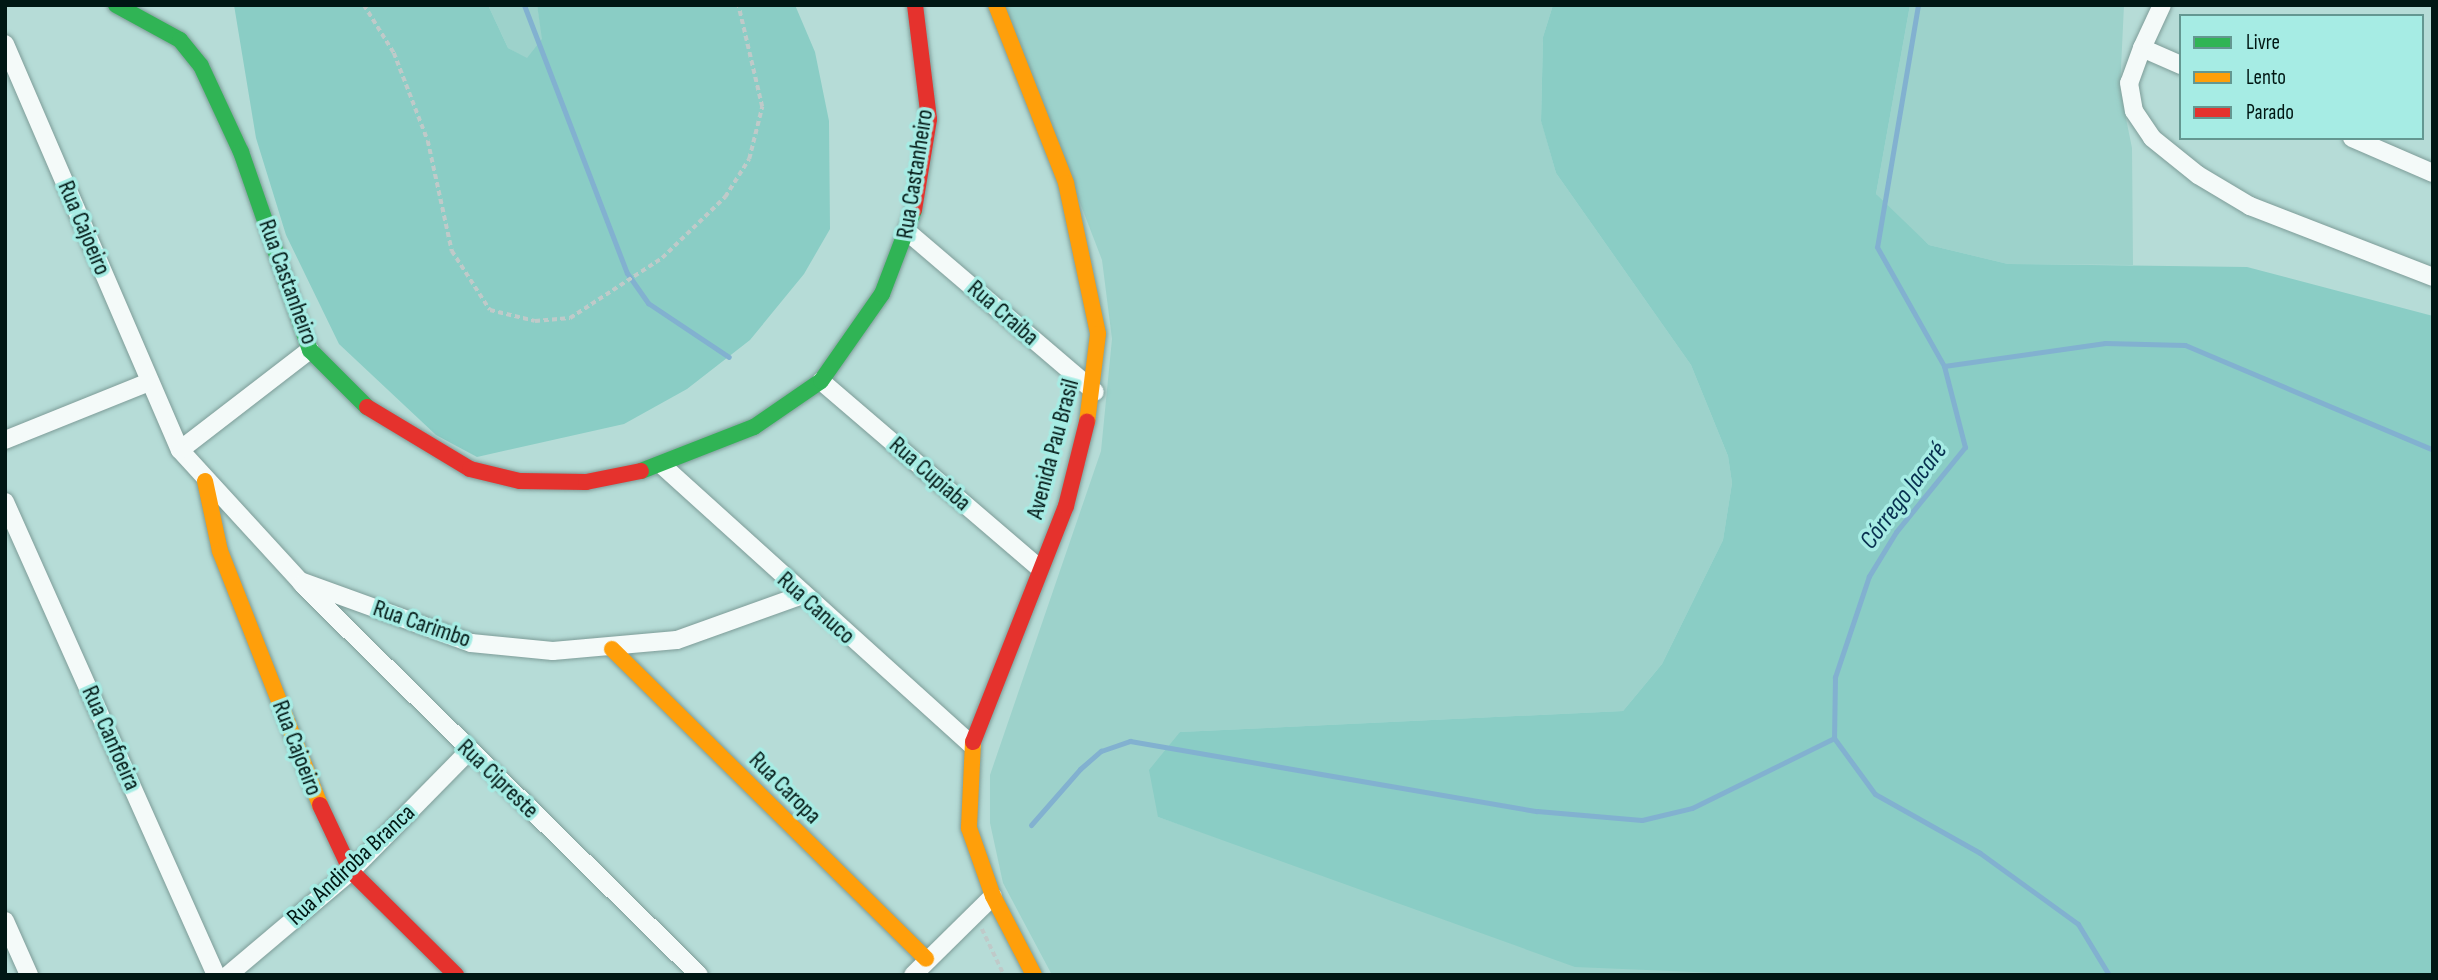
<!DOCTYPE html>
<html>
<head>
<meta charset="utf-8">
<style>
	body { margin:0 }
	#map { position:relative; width:2438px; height:980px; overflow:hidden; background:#b6dcd7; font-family:"Sofia Sans Condensed",sans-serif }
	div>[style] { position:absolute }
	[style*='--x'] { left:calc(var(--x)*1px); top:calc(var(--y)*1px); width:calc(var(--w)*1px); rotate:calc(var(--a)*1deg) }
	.green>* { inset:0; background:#9dd2cb }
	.forest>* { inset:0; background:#8acdc5 }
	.stream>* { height:5px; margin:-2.5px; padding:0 2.5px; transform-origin:2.5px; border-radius:2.5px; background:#82b1d0 }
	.path>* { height:3.5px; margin-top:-1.75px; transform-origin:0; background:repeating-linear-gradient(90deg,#bfcac9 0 5px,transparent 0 8.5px) }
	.roads { filter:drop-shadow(0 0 2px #7d9c98) drop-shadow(0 0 2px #7d9c98) }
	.street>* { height:18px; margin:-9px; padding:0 9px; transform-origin:9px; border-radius:9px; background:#f4faf9 }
	.fast>* { height:16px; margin:-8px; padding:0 8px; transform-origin:8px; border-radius:8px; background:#30b455 }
	.slow>* { height:16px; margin:-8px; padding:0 8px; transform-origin:8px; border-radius:8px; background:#ff9f0a }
	.jam>* { height:16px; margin:-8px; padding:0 8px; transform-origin:8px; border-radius:8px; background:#e5322d }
	span { translate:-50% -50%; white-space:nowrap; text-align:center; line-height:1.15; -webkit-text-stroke:7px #a6ece4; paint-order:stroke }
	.street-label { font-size:24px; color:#001714 }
	.water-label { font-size:26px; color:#07304f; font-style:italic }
	.frame { position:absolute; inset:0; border:7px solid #001714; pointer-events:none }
	.legend { position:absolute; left:2179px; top:14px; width:245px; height:126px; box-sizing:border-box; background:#a6ece4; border:2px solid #649791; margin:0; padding:9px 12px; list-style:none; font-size:21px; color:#001714 }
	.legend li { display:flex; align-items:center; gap:14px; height:35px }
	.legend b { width:35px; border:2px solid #649791 }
</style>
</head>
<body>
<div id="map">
	<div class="green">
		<i style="clip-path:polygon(488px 5px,537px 5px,543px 40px,527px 59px,508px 48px)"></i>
		<i style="clip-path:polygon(1004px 5px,1553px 5px,1543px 37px,1541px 120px,1556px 173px,1691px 365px,1728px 456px,1732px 483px,1723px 540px,1662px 664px,1623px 711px,1180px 732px,1158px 817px,1354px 885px,1767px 975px,1052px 975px,1003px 883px,990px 823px,990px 775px,1101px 451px,1112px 339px,1102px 260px)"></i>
		<i style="clip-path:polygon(1910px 5px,2124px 5px,2120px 89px,2132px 148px,2133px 265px,2008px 264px,1929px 245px,1881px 201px,1876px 194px)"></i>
	</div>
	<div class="forest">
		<i style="clip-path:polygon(234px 5px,488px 5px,508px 48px,527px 58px,542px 39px,537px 5px,795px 5px,815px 52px,829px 121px,830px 229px,804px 274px,750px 340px,687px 389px,624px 424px,477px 457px,436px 435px,339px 344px,286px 235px,256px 138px)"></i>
		<i style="clip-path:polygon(1553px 5px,1910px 5px,1876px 194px,1929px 245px,2008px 264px,2247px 267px,2433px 316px,2433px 975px,1767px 975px,1575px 967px,1158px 817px,1149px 770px,1180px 732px,1623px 711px,1662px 664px,1723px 540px,1732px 483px,1728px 456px,1691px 365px,1556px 173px,1541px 121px,1543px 37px)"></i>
	</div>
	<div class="stream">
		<i style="--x:524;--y:5;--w:287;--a:69"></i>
		<i style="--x:627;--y:273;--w:37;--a:55"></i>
		<i style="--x:648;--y:303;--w:97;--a:33.7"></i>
		<i style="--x:1918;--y:5;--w:245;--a:99.6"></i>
		<i style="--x:1877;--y:247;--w:137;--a:60.6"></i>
		<i style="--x:1944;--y:366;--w:84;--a:75.5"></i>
		<i style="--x:1965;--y:447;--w:109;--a:129.1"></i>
		<i style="--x:1896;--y:532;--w:52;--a:121.5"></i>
		<i style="--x:1869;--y:576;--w:107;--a:108.6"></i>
		<i style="--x:1835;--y:677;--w:61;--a:90.9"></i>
		<i style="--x:1834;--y:738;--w:69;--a:53.8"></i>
		<i style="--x:1875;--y:794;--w:120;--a:29.3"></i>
		<i style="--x:1980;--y:853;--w:121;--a:35.9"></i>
		<i style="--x:2078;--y:924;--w:60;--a:58.7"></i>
		<i style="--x:1944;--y:366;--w:163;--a:-8.1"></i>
		<i style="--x:2105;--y:343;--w:80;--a:1.4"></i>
		<i style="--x:2185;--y:345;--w:269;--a:22.9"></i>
		<i style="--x:1031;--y:825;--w:74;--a:-48.8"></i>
		<i style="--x:1080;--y:769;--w:28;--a:-41"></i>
		<i style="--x:1101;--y:751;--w:31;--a:-19"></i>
		<i style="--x:1130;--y:741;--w:413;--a:9.8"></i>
		<i style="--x:1537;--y:811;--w:105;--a:4.9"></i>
		<i style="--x:1642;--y:820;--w:51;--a:-13.5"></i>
		<i style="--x:1692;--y:808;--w:158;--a:-26.2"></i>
	</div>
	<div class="path">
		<i style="--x:364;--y:5;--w:57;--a:58"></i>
		<i style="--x:394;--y:53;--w:94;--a:68.9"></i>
		<i style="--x:428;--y:141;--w:113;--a:77.7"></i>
		<i style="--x:452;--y:251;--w:70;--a:57.2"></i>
		<i style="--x:490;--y:310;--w:46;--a:13.7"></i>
		<i style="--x:535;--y:321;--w:35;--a:-5"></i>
		<i style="--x:570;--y:318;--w:110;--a:-33.1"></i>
		<i style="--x:662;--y:258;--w:88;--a:-44.1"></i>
		<i style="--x:725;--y:197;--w:45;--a:-57.7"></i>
		<i style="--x:749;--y:159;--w:54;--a:-76"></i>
		<i style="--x:762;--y:107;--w:105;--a:-103.2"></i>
		<i style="--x:982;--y:929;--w:51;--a:64.4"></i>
	</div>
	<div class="roads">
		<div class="street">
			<i style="--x:2162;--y:5;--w:47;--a:114.9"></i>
			<i style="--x:2142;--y:48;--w:43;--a:23.6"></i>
			<i style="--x:5;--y:44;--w:442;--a:66.7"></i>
			<i style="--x:180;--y:450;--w:178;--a:47.5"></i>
			<i style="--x:300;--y:581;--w:182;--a:19.9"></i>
			<i style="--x:471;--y:643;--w:82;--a:5.6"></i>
			<i style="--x:553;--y:651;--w:124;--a:-5.1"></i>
			<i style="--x:677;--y:640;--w:131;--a:-19.7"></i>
			<i style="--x:2142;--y:48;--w:37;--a:110"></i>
			<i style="--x:2129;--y:83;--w:28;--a:80"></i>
			<i style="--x:2134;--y:111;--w:32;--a:56"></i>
			<i style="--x:2152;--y:138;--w:59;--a:38.8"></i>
			<i style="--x:2198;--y:175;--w:61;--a:30.8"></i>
			<i style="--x:2250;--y:206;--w:196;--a:21.2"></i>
			<i style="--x:2352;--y:138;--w:88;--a:23.4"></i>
			<i style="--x:910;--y:234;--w:243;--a:40.5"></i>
			<i style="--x:821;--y:381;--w:287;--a:40.6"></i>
			<i style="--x:5;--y:440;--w:155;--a:-21.9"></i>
			<i style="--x:180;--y:450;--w:164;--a:-37.6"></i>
			<i style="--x:664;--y:467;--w:415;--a:42.1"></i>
			<i style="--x:5;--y:502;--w:518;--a:65.96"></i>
			<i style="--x:302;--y:584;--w:557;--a:44.56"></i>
			<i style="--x:5;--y:921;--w:59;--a:66"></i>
			<i style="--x:228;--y:975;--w:161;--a:-40.2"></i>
			<i style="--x:351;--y:871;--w:168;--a:-45.5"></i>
			<i style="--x:913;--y:975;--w:112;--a:-44.6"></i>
		</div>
		<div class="fast">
			<i style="--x:116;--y:5;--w:73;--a:28.7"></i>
			<i style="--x:180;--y:40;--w:33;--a:51"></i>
			<i style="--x:201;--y:66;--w:95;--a:65.1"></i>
			<i style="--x:241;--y:152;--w:210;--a:70.8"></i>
			<i style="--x:310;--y:350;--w:81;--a:45"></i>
			<i style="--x:641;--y:471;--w:121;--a:-21.3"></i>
			<i style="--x:754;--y:427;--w:81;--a:-34.5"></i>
			<i style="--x:821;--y:381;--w:106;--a:-55"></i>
			<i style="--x:882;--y:294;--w:90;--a:-69.1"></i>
		</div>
		<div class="slow">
			<i style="--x:996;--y:5;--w:191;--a:68.5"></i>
			<i style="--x:1066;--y:183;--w:154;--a:78"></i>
			<i style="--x:1098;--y:334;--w:89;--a:97.1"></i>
			<i style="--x:205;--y:481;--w:72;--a:77.9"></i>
			<i style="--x:220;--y:551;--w:273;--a:68.5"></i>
			<i style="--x:612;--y:649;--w:441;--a:44.6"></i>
			<i style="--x:973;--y:742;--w:86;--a:92.7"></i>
			<i style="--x:969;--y:828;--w:72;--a:70.6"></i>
			<i style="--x:993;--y:896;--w:89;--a:62.6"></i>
		</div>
		<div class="jam">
			<i style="--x:914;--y:210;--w:92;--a:-80.6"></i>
			<i style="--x:929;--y:119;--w:115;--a:-97"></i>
			<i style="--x:367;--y:407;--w:120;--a:31"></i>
			<i style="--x:470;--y:469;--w:51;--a:13.5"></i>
			<i style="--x:520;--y:481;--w:66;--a:0.9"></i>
			<i style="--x:586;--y:482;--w:56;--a:-11.3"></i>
			<i style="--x:973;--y:742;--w:254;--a:-68.5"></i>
			<i style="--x:1066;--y:506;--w:87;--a:-76"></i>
			<i style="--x:320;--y:805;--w:73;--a:64.8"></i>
			<i style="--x:351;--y:871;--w:148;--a:44.7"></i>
		</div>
	</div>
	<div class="street-label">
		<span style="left:915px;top:174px;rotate:-81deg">Rua Castanheiro</span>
		<span style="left:84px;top:228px;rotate:67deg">Rua Cajoeiro</span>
		<span style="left:288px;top:282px;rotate:70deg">Rua Castanheiro</span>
		<span style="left:1003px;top:313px;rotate:41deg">Rua Craiba</span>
		<span style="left:1053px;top:449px;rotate:-75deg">Avenida Pau Brasil</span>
		<span style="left:930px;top:474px;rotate:41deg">Rua Cupiaba</span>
		<span style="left:816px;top:608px;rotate:42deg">Rua Canuco</span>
		<span style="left:422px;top:624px;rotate:19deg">Rua Carimbo</span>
		<span style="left:111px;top:738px;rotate:66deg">Rua Canfoeira</span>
		<span style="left:297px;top:748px;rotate:69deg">Rua Cajoeiro</span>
		<span style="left:498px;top:779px;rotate:44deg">Rua Cipreste</span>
		<span style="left:785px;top:788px;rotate:45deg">Rua Caropa</span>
		<span style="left:351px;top:865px;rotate:-43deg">Rua Andiroba Branca</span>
	</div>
	<div class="water-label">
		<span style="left:1904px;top:496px;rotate:-53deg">Córrego Jacaré</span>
	</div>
	<div class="frame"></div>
	<ul class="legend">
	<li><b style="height:9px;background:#30b455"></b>Livre</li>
	<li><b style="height:9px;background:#ff9f0a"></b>Lento</li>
	<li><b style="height:9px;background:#e5322d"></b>Parado</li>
	</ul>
</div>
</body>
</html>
